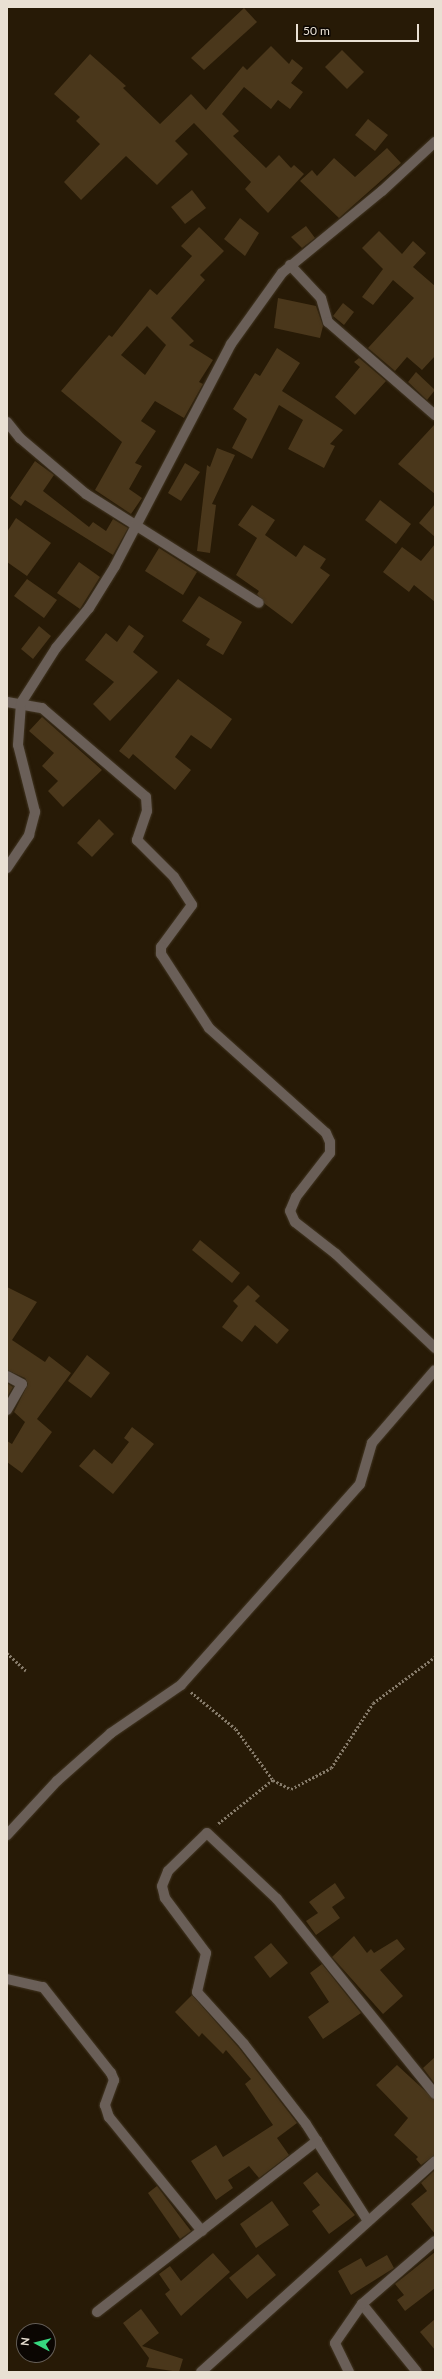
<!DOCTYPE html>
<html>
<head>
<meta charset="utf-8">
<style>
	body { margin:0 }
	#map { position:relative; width:442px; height:2379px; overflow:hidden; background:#271a06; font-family:Lato,sans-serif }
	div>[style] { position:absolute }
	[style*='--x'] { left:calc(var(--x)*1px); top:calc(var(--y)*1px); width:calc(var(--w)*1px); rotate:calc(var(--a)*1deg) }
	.building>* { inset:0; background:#4a371b }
	.path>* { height:2.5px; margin-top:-1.25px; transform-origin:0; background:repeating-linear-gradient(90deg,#867b6a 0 2px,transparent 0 4px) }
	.roads { filter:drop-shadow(0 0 1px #423623) drop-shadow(0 0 1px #423623) }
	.street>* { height:10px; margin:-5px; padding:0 5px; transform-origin:5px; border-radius:5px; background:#6a5f58 }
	span { translate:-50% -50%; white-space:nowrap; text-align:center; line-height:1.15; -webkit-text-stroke:4px #0b0602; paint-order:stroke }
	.frame { position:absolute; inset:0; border:8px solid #e9e0d3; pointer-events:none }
	.north { position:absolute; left:16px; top:2323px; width:40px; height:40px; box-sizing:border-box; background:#0b0602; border:1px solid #645d56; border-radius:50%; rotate:277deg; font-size:11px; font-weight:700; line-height:16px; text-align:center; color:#e9e0d3 }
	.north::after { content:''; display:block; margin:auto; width:14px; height:18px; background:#37d880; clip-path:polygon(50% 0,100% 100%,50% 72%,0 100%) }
	.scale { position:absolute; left:296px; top:24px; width:123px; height:18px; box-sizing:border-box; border:2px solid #e9e0d3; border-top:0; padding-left:5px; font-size:12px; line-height:14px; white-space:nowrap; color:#e9e0d3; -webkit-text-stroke:3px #0b0602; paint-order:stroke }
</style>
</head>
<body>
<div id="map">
	<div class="building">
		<i style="clip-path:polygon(244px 8px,257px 22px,204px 70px,191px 58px)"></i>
		<i style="clip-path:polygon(271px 46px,289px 64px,292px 59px,303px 68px,291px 83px,303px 92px,290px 109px,278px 100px,271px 109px,244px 87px,222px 114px,239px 131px,233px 136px,266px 168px,279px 155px,291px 168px,294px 165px,304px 174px,268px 213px,245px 189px,251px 182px,194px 123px,175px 141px,188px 154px,157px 185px,126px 156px,81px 200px,64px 182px,100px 144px,76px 121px,80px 117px,54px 94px,90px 54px,126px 86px,123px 88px,160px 124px,191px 94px,206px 110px,243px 66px,247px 70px)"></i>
		<i style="clip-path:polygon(342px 50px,364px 72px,347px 89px,325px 67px)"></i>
		<i style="clip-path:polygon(368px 119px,388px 135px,375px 151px,355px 135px)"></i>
		<i style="clip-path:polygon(387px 148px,401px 163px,339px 218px,300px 181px,312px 170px,317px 176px,334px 158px,355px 177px)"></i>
		<i style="clip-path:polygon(192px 190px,206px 208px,185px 224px,171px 207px)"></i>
		<i style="clip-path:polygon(240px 218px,259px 233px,245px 256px,224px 239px)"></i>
		<i style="clip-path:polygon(306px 226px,315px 238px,302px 248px,291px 237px)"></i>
		<i style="clip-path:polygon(evenodd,199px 227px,224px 251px,200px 275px,205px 280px,171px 318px,194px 341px,189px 345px,213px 360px,199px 382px,203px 384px,184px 418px,155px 401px,141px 421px,156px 431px,135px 463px,142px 466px,129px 489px,142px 498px,131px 514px,95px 490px,122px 442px,61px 391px,109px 335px,112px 337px,150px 289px,157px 295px,192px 256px,181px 246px,199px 227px,147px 326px,166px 345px,145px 375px,121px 355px,147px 326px)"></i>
		<i style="clip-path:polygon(379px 231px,402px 254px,413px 241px,426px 253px,413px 267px,435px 286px,435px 356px,422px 370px,407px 357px,395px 371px,368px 348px,414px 298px,393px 280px,373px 305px,362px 297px,383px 269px,362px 248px)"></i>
		<i style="clip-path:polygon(278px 298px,316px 306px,323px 326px,320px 338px,274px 328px)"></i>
		<i style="clip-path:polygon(343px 303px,354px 312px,344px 325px,333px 316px)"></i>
		<i style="clip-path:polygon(277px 348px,300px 363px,282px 391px,343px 430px,330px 444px,335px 446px,324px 468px,288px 449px,303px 420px,279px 405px,252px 459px,232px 448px,247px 419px,233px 409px,255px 373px,260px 376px)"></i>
		<i style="clip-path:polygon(359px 358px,386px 381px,355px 415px,335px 397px,360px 367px,354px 362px)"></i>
		<i style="clip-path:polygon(416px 372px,435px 390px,427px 400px,408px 382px)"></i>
		<i style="clip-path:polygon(435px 424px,435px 494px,398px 464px)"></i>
		<i style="clip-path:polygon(217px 448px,235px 455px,212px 504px,216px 505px,210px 553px,197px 551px,207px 465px,210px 467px)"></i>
		<i style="clip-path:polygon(35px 461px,54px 475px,43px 491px,89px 527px,93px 522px,106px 531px,113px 519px,128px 528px,113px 555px,25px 500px,21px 506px,10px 498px)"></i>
		<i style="clip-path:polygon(185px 463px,200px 472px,181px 501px,168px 493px)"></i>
		<i style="clip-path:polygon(380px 500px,411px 524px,396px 544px,365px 520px)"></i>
		<i style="clip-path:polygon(435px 504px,435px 537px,419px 523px)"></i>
		<i style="clip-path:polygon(252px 505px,275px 520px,265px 535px,296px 557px,304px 545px,326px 559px,320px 568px,330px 575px,292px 624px,265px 604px,257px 594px,259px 591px,236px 575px,257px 538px,238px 525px)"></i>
		<i style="clip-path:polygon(16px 518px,51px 543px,27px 576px,7px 562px,7px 532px)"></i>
		<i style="clip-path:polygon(435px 544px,435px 602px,414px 585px,409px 592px,383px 572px,402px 547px,421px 561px)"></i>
		<i style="clip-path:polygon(159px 548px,197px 572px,183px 595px,145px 571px)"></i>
		<i style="clip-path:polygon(79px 562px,100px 577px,80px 609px,57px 593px)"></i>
		<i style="clip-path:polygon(27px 579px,57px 600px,44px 618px,14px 596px)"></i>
		<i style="clip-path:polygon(199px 596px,242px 622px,223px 655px,206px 645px,210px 639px,182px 621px)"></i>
		<i style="clip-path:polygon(129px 625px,144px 636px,133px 652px,158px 672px,110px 721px,93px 704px,114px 682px,85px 660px,106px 633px,117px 642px)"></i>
		<i style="clip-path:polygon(39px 626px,51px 636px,33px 659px,21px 649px)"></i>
		<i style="clip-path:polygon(178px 679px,232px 719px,211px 749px,191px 735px,175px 757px,191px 770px,175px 790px,133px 754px,129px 759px,119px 751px)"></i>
		<i style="clip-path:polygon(42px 717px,102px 770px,63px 807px,48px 791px,58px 781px,42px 766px,54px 753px,29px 731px)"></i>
		<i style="clip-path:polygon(99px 819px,114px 834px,92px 857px,77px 843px)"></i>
		<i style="clip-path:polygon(200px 1240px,240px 1273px,232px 1283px,192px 1250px)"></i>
		<i style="clip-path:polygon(248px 1285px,260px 1296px,255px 1301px,289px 1330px,277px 1344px,255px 1325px,242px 1342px,222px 1327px,238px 1306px,233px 1301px)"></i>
		<i style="clip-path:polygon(7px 1287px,37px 1302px,12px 1340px,45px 1362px,49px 1356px,71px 1373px,37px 1419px,52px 1432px,22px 1473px,7px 1462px,7px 1441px,12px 1444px,25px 1422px,14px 1412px,28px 1384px,25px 1378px,7px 1370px)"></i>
		<i style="clip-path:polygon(87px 1355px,110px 1373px,91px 1398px,68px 1381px)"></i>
		<i style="clip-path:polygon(7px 1383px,13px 1387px,7px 1397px)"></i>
		<i style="clip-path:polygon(132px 1427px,154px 1444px,113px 1494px,79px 1466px,94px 1449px,112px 1464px,129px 1442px,124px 1438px)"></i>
		<i style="clip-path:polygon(335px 1883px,345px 1898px,332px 1907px,340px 1918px,316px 1935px,306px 1921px,318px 1913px,309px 1902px)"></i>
		<i style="clip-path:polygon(354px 1936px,367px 1953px,371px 1949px,374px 1953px,397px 1939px,405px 1949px,380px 1970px,403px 1996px,383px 2014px,332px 1957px)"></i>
		<i style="clip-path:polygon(271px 1943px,288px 1963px,270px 1978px,254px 1957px)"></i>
		<i style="clip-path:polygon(322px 1964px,361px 2013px,323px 2039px,308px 2017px,329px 2002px,310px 1973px)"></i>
		<i style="clip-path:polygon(192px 1995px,239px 2048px,297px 2123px,277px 2138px,289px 2155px,259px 2178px,249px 2166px,228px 2180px,233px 2188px,216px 2200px,191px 2161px,216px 2145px,223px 2157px,273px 2125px,245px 2084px,251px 2079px,226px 2050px,223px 2054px,202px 2033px,199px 2037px,175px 2012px)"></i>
		<i style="clip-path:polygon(435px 2057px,435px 2084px,423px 2068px)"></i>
		<i style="clip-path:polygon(397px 2065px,435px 2100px,435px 2155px,421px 2165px,416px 2159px,418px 2157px,394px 2135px,408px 2118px,376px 2085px)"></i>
		<i style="clip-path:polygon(435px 2170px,435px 2234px,411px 2204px,427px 2191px,421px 2183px)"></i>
		<i style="clip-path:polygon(317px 2172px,355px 2215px,329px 2234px,312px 2211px,320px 2205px,303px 2183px)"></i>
		<i style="clip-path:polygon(157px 2186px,191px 2231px,180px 2239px,148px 2193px)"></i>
		<i style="clip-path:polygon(272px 2201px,289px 2225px,256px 2248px,240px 2224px)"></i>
		<i style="clip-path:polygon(435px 2252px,435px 2288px,405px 2311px,397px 2300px,404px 2295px,395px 2284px)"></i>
		<i style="clip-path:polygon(213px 2253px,230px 2272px,181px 2316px,165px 2294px,170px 2290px,159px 2274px,170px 2266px,181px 2281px)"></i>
		<i style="clip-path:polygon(258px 2254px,276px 2275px,247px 2299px,229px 2278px)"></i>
		<i style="clip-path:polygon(387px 2255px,394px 2268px,351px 2295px,338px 2271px,361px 2258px,366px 2267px)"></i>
		<i style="clip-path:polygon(141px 2309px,159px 2333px,142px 2346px,183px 2359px,179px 2372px,146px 2367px,149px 2358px,123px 2323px)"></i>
		<i style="clip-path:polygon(435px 2319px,435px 2350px,420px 2332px)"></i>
	</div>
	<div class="path">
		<i style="--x:7;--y:1653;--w:26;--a:43"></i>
		<i style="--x:191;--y:1692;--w:58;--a:39.4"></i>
		<i style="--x:236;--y:1729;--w:63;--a:54"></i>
		<i style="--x:273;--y:1780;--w:72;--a:141.2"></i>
		<i style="--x:273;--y:1780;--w:20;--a:27"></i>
		<i style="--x:291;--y:1789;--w:45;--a:-27.7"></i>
		<i style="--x:331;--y:1768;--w:77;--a:-57.1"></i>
		<i style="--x:373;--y:1703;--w:77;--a:-36.6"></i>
	</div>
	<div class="roads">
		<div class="street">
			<i style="--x:290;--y:265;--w:45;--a:46.8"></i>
			<i style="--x:321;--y:298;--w:25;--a:74"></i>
			<i style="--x:328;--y:322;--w:142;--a:41"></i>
			<i style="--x:7;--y:422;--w:21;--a:51"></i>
			<i style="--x:20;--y:438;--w:87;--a:40.3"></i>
			<i style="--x:86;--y:494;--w:204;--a:32.2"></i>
			<i style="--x:7;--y:702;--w:36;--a:10"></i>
			<i style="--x:42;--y:708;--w:137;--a:40.6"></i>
			<i style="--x:146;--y:797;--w:14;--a:86"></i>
			<i style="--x:147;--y:811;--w:31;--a:109"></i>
			<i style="--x:137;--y:840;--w:52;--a:45"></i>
			<i style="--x:174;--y:877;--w:33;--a:57"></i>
			<i style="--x:192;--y:905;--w:52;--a:126.4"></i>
			<i style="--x:161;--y:947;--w:7;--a:90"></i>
			<i style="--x:161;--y:954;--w:88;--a:57"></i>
			<i style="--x:209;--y:1028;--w:157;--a:41.9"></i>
			<i style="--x:326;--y:1133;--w:10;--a:66"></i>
			<i style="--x:330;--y:1142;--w:11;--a:90"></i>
			<i style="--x:330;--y:1153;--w:56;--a:127.7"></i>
			<i style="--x:296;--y:1197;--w:15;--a:113"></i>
			<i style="--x:290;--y:1211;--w:12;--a:66"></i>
			<i style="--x:295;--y:1222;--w:52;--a:38"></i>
			<i style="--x:336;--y:1254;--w:137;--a:43.5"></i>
			<i style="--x:7;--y:868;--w:40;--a:-56"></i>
			<i style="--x:29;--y:835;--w:24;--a:-75"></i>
			<i style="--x:35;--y:812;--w:69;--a:-104.2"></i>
			<i style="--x:18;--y:745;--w:42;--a:-85.9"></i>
			<i style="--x:21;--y:703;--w:65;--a:-57.5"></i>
			<i style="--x:56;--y:648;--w:52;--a:-50.5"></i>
			<i style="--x:89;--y:608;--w:49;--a:-58.2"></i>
			<i style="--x:115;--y:566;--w:250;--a:-62.4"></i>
			<i style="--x:231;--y:344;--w:87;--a:-54.3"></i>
			<i style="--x:282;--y:273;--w:129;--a:-39.4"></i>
			<i style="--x:382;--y:191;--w:72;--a:-42.8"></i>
			<i style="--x:7;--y:1376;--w:17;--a:28"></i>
			<i style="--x:22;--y:1384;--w:30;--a:120"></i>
			<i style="--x:7;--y:1835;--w:74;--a:-47.2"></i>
			<i style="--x:57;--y:1781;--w:72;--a:-41.6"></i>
			<i style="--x:111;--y:1733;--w:85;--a:-34.4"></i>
			<i style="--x:181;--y:1685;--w:269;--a:-48.3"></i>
			<i style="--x:360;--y:1484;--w:43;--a:-73.7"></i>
			<i style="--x:372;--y:1443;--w:96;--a:-49.2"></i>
			<i style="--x:7;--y:1979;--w:37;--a:13"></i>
			<i style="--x:43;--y:1987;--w:110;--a:51.7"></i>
			<i style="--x:111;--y:2073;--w:8;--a:67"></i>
			<i style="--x:114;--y:2080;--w:27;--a:110"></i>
			<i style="--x:105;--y:2105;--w:13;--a:72"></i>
			<i style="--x:109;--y:2117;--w:147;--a:50.8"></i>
			<i style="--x:368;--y:2221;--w:115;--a:-122.6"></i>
			<i style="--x:306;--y:2124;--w:101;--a:-127.8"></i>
			<i style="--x:244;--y:2044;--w:70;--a:-132.1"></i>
			<i style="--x:197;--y:1992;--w:40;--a:-77"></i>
			<i style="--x:206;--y:1953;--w:69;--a:-126.7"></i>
			<i style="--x:165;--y:1898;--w:12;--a:-104"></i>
			<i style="--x:162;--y:1886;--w:16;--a:-68"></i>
			<i style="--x:168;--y:1871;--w:54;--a:-44.3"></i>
			<i style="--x:207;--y:1833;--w:96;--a:43.3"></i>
			<i style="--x:277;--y:1899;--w:251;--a:51"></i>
			<i style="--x:362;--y:2304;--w:87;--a:51"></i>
			<i style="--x:97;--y:2312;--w:279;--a:-37.9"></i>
			<i style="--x:201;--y:2372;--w:315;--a:-42"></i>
			<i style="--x:349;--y:2372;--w:32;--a:-116"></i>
			<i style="--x:335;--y:2343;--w:47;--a:-55.3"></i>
			<i style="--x:362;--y:2304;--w:96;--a:-40.8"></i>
		</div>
	</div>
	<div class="frame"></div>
	<div class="north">N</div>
	<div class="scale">50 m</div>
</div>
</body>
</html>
